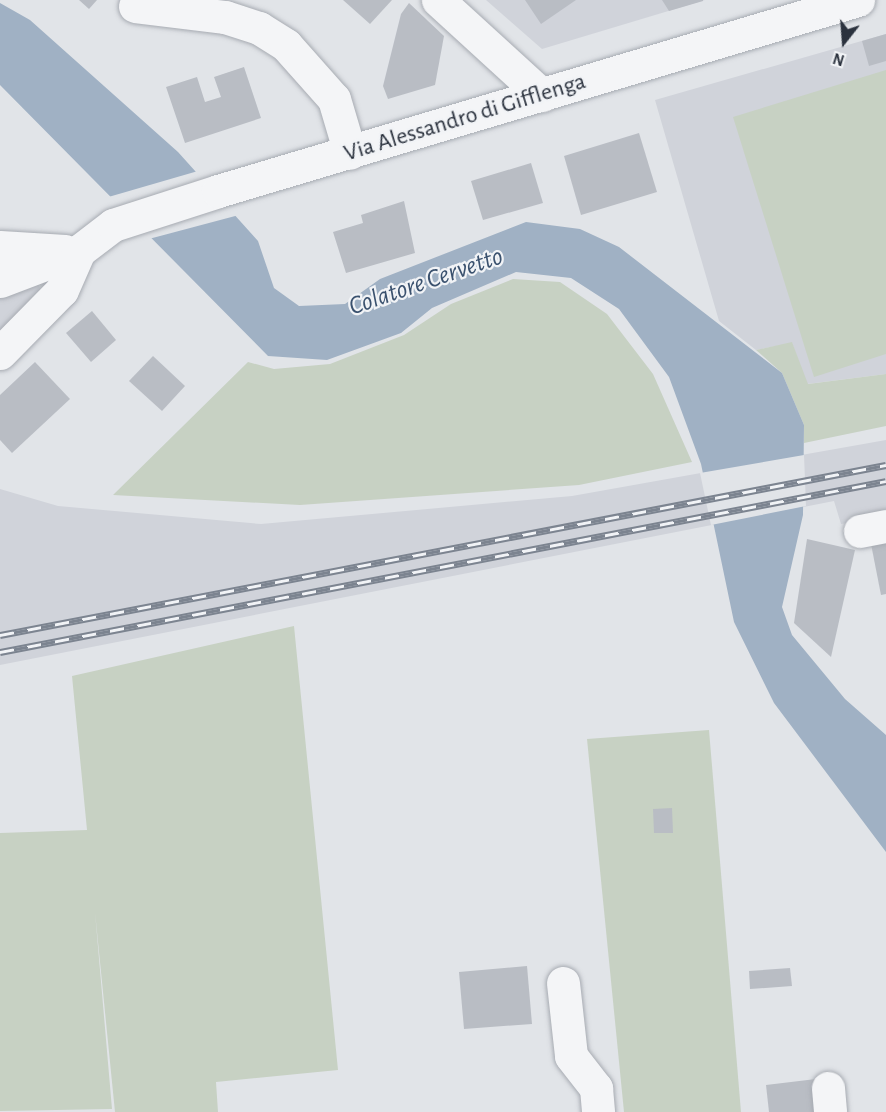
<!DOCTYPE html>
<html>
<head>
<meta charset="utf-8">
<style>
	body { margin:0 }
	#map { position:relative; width:886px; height:1112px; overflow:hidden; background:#e1e4e8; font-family:"Alegreya Sans",sans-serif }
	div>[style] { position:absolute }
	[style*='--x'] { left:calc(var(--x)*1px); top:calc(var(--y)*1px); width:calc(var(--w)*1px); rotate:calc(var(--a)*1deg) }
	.built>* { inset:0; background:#d0d3da }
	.green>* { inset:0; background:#c7d1c3 }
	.water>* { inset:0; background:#a0b1c4 }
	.pier>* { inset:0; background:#e1e4e8 }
	.building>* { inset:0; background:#b9bdc4 }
	.roads { filter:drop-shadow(0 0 2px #a7abb2) drop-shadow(0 0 2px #a7abb2) }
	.minor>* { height:33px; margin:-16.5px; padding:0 16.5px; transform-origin:16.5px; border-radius:16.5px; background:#f4f5f7 }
	.rail>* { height:7px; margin-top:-3.5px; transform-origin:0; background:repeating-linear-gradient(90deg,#f1f3f6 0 14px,#7c8490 0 28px); box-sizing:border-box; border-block:2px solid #7c8490 }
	span { translate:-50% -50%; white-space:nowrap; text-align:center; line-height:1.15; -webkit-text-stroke:4.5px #f1f3f6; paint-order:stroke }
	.street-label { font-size:24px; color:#2b323e }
	.water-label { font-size:26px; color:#3a516e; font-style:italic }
	.north { position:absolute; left:814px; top:12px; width:60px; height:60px; -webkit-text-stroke:4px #f1f3f6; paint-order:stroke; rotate:197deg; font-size:16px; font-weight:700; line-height:24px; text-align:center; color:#2b323e }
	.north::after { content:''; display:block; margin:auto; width:21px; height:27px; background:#2b323e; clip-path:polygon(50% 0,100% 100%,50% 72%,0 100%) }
</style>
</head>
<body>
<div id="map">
	<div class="built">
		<i style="clip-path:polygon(486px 0,705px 0,542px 49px)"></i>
		<i style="clip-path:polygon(886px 34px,886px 374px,807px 384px,792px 343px,756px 350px,719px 321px,655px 100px)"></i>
		<i style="clip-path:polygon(0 257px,24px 258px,44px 296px,0 340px)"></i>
		<i style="clip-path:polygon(886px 440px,886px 516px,841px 524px,834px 501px,0 665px,0 489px,58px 506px,261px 524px,572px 496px)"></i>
	</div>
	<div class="green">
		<i style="clip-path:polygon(886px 70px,886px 354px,814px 377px,733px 117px)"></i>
		<i style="clip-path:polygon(513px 279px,560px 282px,607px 314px,653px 374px,692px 462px,579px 485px,300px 505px,113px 495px,248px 362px,274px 369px,330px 364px,404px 335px,451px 304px)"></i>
		<i style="clip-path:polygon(792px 342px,808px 384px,886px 374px,886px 426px,804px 443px,804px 425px,782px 373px,756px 350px)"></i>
		<i style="clip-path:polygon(294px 626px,338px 1070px,216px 1082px,218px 1112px,115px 1112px,95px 912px,112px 1109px,0 1111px,0 833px,87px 830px,72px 676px)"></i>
		<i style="clip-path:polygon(709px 730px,741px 1112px,624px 1112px,587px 739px)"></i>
	</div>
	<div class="water">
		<i style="clip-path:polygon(0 3px,30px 20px,178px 152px,258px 241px,274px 288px,299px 306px,345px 304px,380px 279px,526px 222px,580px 229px,619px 247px,782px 373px,804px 425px,803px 515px,782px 607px,792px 635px,845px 699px,886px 735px,886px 852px,774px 703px,734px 622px,701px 464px,669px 377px,619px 309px,571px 278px,516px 272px,432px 308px,401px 333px,327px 360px,268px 356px,0 85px)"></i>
	</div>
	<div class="pier">
		<i style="clip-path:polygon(198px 171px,239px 215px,145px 240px,105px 198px)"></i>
		<i style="clip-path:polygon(804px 455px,806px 506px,711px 525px,700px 473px)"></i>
	</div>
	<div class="building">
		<i style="clip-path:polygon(79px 0,97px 0,89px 9px)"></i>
		<i style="clip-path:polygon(343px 0,392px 0,370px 24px)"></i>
		<i style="clip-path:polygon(525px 0,576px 0,541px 24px)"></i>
		<i style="clip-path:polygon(662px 0,703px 0,703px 1px,669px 11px)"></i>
		<i style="clip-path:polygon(409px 3px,444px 36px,435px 85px,388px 99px,383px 86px,401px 14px)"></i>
		<i style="clip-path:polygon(886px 34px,886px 61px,869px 66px,862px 41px)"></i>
		<i style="clip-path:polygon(244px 67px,261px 118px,185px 143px,166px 87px,197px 77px,205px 102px,221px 97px,214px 77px)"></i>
		<i style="clip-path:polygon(639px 133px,657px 192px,581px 215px,564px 156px)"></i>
		<i style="clip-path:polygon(531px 163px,543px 203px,483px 220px,471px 181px)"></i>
		<i style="clip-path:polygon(404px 201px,415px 253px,346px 273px,333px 232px,363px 223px,361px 215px)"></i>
		<i style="clip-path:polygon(92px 311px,116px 340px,91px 362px,66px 333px)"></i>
		<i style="clip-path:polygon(153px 356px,185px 386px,162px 411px,129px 381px)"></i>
		<i style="clip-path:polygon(35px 362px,70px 399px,12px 453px,0 440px,0 395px)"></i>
		<i style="clip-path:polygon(807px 539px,855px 550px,831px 657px,794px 623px)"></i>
		<i style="clip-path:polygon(886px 541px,886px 594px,881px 595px,871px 544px)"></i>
		<i style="clip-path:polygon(672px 808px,673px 833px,654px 833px,653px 809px)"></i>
		<i style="clip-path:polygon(527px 966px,532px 1024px,464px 1029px,459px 972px)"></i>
		<i style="clip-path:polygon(790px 968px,792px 986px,750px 989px,749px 971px)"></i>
		<i style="clip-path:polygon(816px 1079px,820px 1112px,769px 1112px,766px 1085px)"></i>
	</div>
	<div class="roads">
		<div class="minor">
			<i style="--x:438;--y:0;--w:141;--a:42.4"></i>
			<i style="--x:135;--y:6;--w:91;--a:7"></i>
			<i style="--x:225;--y:17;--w:36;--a:18"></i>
			<i style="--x:259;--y:28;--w:32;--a:32"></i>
			<i style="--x:286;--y:45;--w:72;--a:48.4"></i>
			<i style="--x:334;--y:99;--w:56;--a:73.5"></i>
			<i style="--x:0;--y:247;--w:65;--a:3.5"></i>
			<i style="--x:0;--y:281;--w:85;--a:-20.8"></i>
			<i style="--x:79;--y:251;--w:43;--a:-37.4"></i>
			<i style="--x:113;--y:225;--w:110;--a:-17.9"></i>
			<i style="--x:218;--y:191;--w:668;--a:-16.62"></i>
			<i style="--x:0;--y:353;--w:88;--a:-45.5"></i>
			<i style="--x:62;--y:290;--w:43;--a:-66.4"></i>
			<i style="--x:860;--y:531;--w:26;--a:-11"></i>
			<i style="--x:563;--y:983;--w:73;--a:83.7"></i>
			<i style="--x:571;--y:1056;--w:41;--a:52"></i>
			<i style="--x:596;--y:1088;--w:24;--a:85"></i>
			<i style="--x:828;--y:1088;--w:24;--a:85"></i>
		</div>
	</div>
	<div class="rail">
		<i style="--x:0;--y:635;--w:902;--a:-10.86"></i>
		<i style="--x:0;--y:652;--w:902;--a:-10.92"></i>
	</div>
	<div class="street-label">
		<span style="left:465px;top:118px;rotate:-17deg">Via Alessandro di Gifflenga</span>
	</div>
	<div class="water-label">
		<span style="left:426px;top:282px;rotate:-19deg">Colatore Cervetto</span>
	</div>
	<div class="north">N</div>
</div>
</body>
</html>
